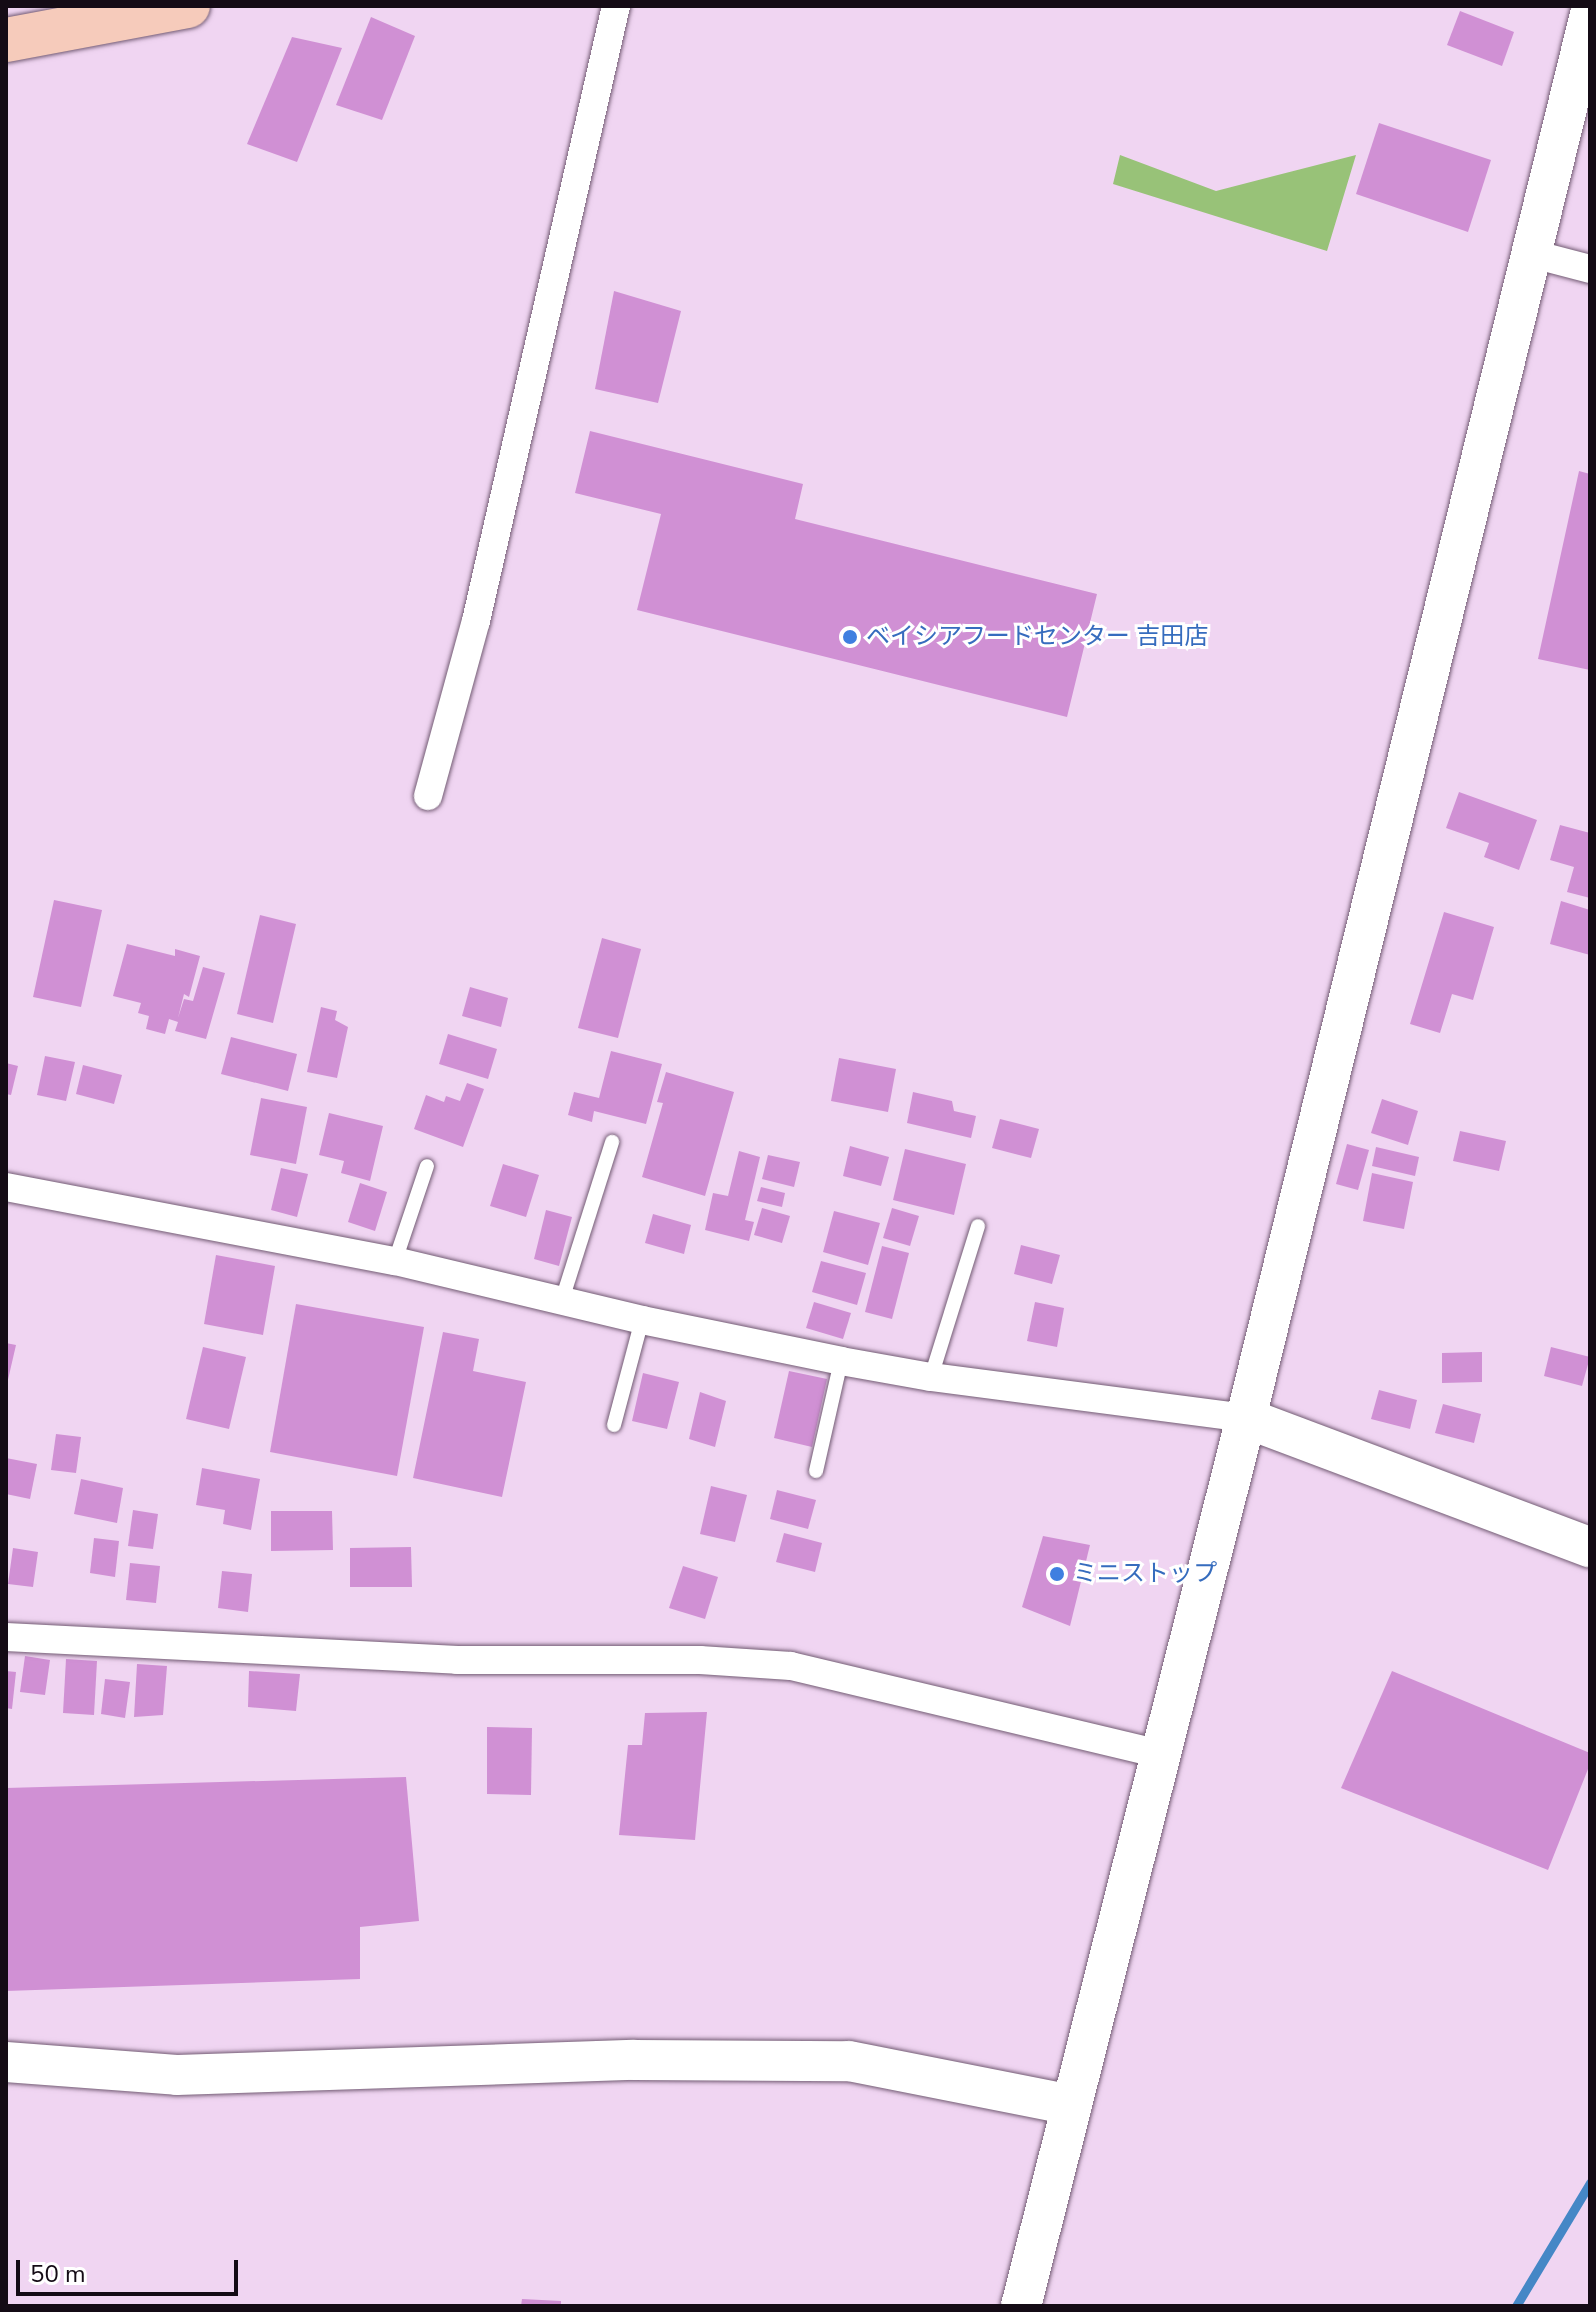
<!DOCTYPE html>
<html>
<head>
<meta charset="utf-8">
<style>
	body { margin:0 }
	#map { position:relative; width:1596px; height:2312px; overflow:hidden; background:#f0d5f2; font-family:"Nunito Sans","Noto Sans JP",sans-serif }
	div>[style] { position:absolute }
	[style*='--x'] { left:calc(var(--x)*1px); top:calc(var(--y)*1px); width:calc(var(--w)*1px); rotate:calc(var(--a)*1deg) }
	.green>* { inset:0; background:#98c278 }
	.stream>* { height:9px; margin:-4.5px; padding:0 4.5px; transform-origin:4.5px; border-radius:4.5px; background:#4587c6 }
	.building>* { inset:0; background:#d090d4 }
	.roads { filter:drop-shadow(0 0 2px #735c74) drop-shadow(0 0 2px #735c74) }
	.lane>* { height:14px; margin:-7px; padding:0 7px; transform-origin:7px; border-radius:7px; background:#fff }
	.street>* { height:28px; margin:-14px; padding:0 14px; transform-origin:14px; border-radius:14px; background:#fff }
	.secondary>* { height:40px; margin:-20px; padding:0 20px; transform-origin:20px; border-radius:20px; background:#fff }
	.highway>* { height:44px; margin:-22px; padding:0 22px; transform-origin:22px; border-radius:22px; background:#f6cbbb }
	.dots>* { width:22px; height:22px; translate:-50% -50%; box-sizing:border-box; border:4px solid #fff; border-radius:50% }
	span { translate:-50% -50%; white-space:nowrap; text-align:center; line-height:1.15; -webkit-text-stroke:6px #fff; paint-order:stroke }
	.shop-label { font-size:24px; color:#366cbe }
	.left { translate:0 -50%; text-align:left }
	.frame { position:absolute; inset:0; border:8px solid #140b15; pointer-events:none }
	.scale { position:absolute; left:16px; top:2260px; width:222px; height:36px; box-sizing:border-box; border:4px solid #140b15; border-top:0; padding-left:10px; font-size:24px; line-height:28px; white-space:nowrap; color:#140b15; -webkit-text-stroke:6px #fff; paint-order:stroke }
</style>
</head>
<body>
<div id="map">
	<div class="green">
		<i style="clip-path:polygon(1120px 155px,1216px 191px,1356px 155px,1327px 251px,1113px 184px)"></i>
	</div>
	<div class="stream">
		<i style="--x:1516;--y:2306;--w:144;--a:-59"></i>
	</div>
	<div class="building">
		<i style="clip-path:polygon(1460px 11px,1514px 32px,1502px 66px,1447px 45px)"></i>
		<i style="clip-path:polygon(371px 17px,415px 36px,382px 120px,336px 105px)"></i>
		<i style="clip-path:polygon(292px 37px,342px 48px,297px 162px,247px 144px)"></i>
		<i style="clip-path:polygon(1379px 123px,1491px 160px,1468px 232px,1356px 194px)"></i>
		<i style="clip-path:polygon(614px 291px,681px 311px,658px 403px,595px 389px)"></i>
		<i style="clip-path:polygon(590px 431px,803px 484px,795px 519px,1097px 594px,1067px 717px,637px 610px,661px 514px,575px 493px)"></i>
		<i style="clip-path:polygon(1579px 471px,1590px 474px,1590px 670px,1538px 659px)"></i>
		<i style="clip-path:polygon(1459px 792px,1537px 820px,1519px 870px,1484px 857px,1489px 843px,1446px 828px)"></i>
		<i style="clip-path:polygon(1560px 825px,1590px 833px,1590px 898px,1567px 892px,1574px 867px,1550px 860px)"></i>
		<i style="clip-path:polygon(54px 900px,102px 910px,81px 1007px,33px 997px)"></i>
		<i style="clip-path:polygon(1561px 901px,1590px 910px,1590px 955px,1550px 944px)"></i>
		<i style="clip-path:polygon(1444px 912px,1494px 927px,1473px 1000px,1452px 994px,1440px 1033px,1410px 1024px)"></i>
		<i style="clip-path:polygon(260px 915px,296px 924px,273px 1023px,237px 1014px)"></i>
		<i style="clip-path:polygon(602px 938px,641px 949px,618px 1038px,578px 1028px)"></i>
		<i style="clip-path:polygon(127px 944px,175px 956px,175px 949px,200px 956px,189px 997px,184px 994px,178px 1018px,184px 999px,193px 1001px,203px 967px,225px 973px,206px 1039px,175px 1031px,178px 1022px,169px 1019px,165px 1034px,146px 1029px,149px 1016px,138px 1013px,141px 1003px,113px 996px)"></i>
		<i style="clip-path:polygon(470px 987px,508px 998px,501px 1027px,462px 1016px)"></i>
		<i style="clip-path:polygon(321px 1007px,337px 1011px,335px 1020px,348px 1027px,337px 1078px,307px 1072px)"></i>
		<i style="clip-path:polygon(448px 1034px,497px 1049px,488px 1079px,439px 1064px)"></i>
		<i style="clip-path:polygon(231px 1037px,297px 1054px,288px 1091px,221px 1074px)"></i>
		<i style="clip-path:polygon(611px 1051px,662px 1064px,646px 1124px,594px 1111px,592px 1122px,568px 1115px,574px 1092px,599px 1098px)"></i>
		<i style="clip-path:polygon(45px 1056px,75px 1062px,66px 1101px,37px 1095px)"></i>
		<i style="clip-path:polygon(839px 1058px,896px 1069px,888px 1112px,831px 1101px)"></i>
		<i style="clip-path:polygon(6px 1063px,18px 1066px,11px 1095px,6px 1094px)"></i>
		<i style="clip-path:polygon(83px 1065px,122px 1075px,114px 1104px,76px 1094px)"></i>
		<i style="clip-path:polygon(666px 1072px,734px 1092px,705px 1196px,642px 1177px,663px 1103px,657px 1102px)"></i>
		<i style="clip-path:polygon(467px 1083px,484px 1089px,463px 1147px,414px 1129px,426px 1095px,444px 1102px,446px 1096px,460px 1101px)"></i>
		<i style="clip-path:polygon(913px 1092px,952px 1101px,954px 1111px,976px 1116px,971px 1138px,907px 1123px)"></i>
		<i style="clip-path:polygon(261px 1098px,307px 1107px,296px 1164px,250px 1155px)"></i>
		<i style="clip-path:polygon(1382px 1099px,1418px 1111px,1408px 1145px,1371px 1133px)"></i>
		<i style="clip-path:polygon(329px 1113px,383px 1126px,370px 1181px,341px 1173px,344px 1161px,319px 1155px)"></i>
		<i style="clip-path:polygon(1000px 1119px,1039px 1129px,1031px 1158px,992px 1148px)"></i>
		<i style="clip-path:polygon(1460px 1131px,1506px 1141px,1499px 1171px,1453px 1161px)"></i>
		<i style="clip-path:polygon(1347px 1144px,1369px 1150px,1358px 1190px,1336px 1184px)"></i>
		<i style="clip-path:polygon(850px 1146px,889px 1157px,881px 1186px,843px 1176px)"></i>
		<i style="clip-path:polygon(1376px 1147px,1419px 1157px,1415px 1176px,1372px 1166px)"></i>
		<i style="clip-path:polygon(905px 1149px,966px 1164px,954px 1215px,893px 1200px)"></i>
		<i style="clip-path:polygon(739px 1151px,760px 1157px,745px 1220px,754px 1222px,749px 1241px,705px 1230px,713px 1193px,728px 1196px)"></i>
		<i style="clip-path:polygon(768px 1155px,800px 1162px,794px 1187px,762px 1179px)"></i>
		<i style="clip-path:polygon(503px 1164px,539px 1175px,526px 1217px,490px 1206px)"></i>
		<i style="clip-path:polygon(281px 1168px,308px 1174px,297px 1217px,271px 1210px)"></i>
		<i style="clip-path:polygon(1372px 1173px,1413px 1182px,1404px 1229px,1363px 1221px)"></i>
		<i style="clip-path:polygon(360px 1183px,387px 1192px,375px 1231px,348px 1222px)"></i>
		<i style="clip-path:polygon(761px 1187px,785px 1193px,782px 1207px,757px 1201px)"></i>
		<i style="clip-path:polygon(762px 1208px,790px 1216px,782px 1243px,754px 1235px)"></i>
		<i style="clip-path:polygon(892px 1208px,919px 1216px,910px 1246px,883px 1238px)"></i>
		<i style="clip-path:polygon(546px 1210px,572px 1217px,559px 1266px,534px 1259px)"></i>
		<i style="clip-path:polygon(834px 1211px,880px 1223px,868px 1265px,823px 1252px)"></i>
		<i style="clip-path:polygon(653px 1214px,691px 1225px,684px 1254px,645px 1243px)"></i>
		<i style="clip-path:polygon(1021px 1245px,1060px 1255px,1052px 1284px,1014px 1274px)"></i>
		<i style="clip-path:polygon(882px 1246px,909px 1253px,892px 1319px,865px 1312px)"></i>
		<i style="clip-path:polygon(216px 1255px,275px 1266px,263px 1335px,204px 1324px)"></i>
		<i style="clip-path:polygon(821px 1261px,866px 1273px,857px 1305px,812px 1292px)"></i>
		<i style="clip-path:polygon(814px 1302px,851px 1313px,843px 1339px,806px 1328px)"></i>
		<i style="clip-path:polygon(1035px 1302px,1064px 1308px,1057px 1347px,1027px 1341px)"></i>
		<i style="clip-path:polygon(296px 1304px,424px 1327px,397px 1476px,270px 1452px)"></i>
		<i style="clip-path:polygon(443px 1332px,479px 1339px,473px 1371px,526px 1382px,502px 1497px,413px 1478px)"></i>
		<i style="clip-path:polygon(6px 1343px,16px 1345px,7px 1384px,6px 1384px)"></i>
		<i style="clip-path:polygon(203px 1347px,246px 1357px,229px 1429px,186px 1419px)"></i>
		<i style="clip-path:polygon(1551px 1347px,1590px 1357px,1582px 1386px,1544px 1376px)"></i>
		<i style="clip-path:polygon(1482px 1352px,1482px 1382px,1442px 1383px,1442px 1353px)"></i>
		<i style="clip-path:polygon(789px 1371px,827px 1379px,812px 1447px,774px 1438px)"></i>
		<i style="clip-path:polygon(643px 1373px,679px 1382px,667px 1429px,632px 1421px)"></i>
		<i style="clip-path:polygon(1379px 1390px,1417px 1400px,1410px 1429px,1371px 1419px)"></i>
		<i style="clip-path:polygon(700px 1392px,726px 1401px,715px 1447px,689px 1439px)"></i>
		<i style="clip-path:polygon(1443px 1404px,1481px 1414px,1474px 1443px,1435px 1433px)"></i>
		<i style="clip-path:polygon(56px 1434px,81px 1437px,76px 1473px,51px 1470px)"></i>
		<i style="clip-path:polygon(6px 1458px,37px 1464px,30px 1499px,6px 1494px)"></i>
		<i style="clip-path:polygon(202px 1468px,260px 1479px,251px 1530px,223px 1524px,225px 1510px,196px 1505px)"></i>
		<i style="clip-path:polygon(81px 1479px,123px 1488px,117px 1523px,74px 1514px)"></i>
		<i style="clip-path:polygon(711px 1486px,747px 1495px,735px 1542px,700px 1534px)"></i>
		<i style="clip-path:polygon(777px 1490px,816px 1500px,808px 1529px,770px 1519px)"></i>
		<i style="clip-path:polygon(133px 1510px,158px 1514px,153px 1549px,128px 1546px)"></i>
		<i style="clip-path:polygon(271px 1511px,332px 1511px,333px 1550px,271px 1551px)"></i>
		<i style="clip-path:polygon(784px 1533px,822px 1543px,815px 1572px,776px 1562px)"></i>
		<i style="clip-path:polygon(1043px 1536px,1090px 1545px,1070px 1626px,1022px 1607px)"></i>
		<i style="clip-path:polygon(94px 1538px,119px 1541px,115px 1577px,90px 1573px)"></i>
		<i style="clip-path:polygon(411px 1547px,412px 1587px,350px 1587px,350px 1548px)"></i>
		<i style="clip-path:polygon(13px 1548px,38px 1552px,33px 1587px,8px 1584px)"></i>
		<i style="clip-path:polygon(130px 1563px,160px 1566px,156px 1603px,126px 1600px)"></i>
		<i style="clip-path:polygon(683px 1566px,718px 1577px,705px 1619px,669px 1608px)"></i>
		<i style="clip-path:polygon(222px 1571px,252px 1574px,248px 1612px,218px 1608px)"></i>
		<i style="clip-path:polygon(25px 1656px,50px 1660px,45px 1695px,20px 1692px)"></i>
		<i style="clip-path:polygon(66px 1659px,97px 1661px,94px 1715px,63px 1713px)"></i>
		<i style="clip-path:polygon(137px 1664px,167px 1666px,163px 1715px,134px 1717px)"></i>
		<i style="clip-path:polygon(6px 1671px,16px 1672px,12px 1709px,6px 1708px)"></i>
		<i style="clip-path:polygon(249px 1671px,300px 1674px,296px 1711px,248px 1707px)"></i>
		<i style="clip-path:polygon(1392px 1671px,1590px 1753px,1590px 1764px,1548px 1870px,1341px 1788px)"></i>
		<i style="clip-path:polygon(105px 1679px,130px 1682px,125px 1718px,101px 1714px)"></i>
		<i style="clip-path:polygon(707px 1712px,695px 1840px,619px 1835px,628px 1745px,642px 1745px,645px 1713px)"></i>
		<i style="clip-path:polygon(487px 1727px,532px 1728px,531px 1795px,487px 1794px)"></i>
		<i style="clip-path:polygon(406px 1777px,419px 1921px,360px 1927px,360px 1979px,6px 1991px,6px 1788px)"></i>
		<i style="clip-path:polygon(522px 2299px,561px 2301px,561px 2306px,521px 2306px)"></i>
	</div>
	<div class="roads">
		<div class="lane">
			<i style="--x:395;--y:1261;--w:100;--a:-71.4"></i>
			<i style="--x:562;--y:1300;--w:166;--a:-72.4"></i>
			<i style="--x:931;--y:1377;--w:158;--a:-72.7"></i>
			<i style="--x:614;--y:1425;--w:109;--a:-75.1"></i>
			<i style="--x:816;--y:1471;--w:113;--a:-77.2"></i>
		</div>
		<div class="street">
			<i style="--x:1529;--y:253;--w:63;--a:14.7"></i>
			<i style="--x:428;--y:796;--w:181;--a:-74.7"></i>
			<i style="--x:476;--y:621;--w:631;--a:-77.18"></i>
			<i style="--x:6;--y:1187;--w:396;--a:10.8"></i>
			<i style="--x:395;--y:1261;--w:254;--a:13.4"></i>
			<i style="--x:642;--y:1320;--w:203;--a:11.6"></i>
			<i style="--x:841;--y:1361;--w:91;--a:10.1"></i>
			<i style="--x:931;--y:1377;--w:318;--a:7.4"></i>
			<i style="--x:6;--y:1637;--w:452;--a:2.9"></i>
			<i style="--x:457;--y:1660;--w:243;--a:0"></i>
			<i style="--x:700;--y:1660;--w:91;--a:3.8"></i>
			<i style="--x:791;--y:1666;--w:380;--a:13.4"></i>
		</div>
		<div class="secondary">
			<i style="--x:1246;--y:1418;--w:367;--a:20.6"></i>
			<i style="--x:6;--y:2062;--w:171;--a:4.3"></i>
			<i style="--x:177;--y:2075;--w:457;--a:-1.9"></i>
			<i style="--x:634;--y:2060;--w:215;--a:0.3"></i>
			<i style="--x:849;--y:2061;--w:227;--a:11.2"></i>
			<i style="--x:1021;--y:2306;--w:916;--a:-75.78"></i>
			<i style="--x:1246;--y:1418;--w:1446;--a:-76.23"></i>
		</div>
		<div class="highway">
			<i style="--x:6;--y:40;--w:185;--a:-10.6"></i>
		</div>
	</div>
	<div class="dots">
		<i style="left:850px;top:637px;background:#3f7fe0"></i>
		<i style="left:1057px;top:1574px;background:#3f7fe0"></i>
	</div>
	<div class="shop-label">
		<span class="left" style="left:866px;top:637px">ベイシアフードセンター 吉田店</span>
		<span class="left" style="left:1073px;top:1574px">ミニストップ</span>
	</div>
	<div class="frame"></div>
	<div class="scale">50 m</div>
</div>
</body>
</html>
